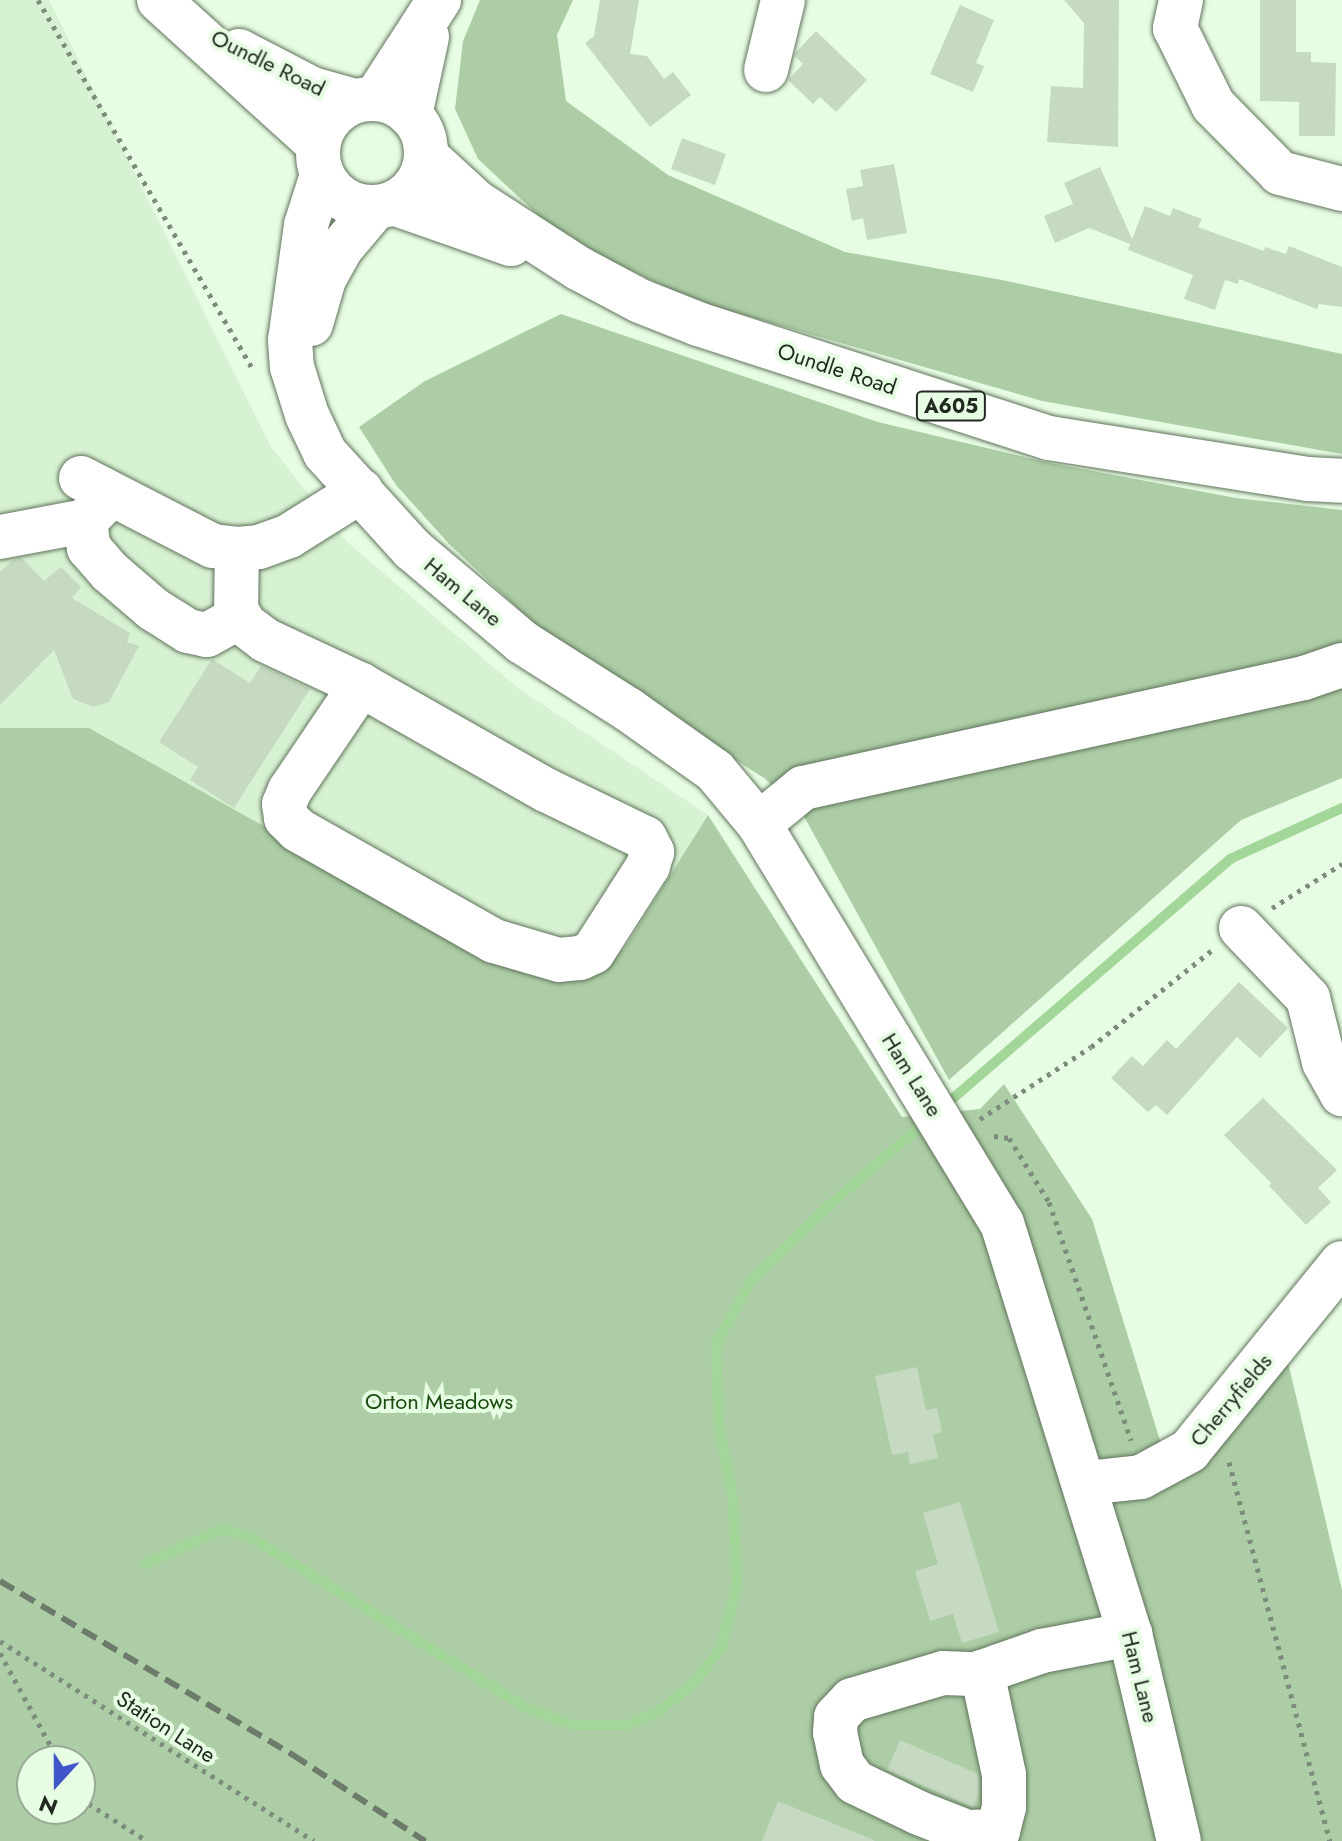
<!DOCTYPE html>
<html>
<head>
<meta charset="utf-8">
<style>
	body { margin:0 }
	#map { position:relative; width:1342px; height:1841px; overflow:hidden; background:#e7fde3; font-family:Jost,sans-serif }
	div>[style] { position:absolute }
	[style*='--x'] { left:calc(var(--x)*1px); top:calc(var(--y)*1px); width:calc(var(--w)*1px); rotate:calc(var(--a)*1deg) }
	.built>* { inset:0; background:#d7f2d2 }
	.green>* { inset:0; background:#accda5 }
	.stream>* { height:10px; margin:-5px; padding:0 5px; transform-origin:5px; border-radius:5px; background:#a3d699 }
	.building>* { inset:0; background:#c5dac1 }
	.path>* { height:5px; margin-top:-2.5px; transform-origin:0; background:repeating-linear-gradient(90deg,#7e8c7b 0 4px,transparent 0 10px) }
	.roads { filter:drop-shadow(0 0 2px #60735c) drop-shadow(0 0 2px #60735c) }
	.minor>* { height:44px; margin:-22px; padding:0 22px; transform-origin:22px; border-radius:22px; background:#fff }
	.major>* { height:44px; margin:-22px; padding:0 22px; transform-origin:22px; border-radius:22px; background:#fff }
	.major>.ring { margin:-22px; padding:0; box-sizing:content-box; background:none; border:44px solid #fff; border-radius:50% }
	.rail>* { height:6px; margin-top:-3px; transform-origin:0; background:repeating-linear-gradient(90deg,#6d7b6b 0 16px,transparent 0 24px) }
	span { translate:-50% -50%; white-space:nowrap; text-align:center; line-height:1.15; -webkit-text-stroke:8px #e7fde3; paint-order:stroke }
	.shield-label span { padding:2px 6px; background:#e7fde3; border:2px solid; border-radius:6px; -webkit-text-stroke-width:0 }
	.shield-label { font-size:20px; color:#212920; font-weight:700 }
	.street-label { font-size:22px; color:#212920 }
	.park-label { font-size:22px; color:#1b4b10 }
	.north { position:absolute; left:16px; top:1745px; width:80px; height:80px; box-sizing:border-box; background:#e7fde3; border:2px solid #98a895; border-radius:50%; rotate:201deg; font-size:22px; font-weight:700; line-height:32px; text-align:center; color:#212920 }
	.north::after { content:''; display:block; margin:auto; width:28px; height:36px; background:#4056c9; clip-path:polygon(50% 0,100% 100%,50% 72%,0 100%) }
</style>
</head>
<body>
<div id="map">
	<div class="built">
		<i style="clip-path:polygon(0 0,49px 0,271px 447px,347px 542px,518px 688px,708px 815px,624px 949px,568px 983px,462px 949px,262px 825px,89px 728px,0 728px)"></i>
	</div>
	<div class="green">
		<i style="clip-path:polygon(480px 0,573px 0,557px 35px,566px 101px,668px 175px,845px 252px,1002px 280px,1342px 354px,1342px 454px,1042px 401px,695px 301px,603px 257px,539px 216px,478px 159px,455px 109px,463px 41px)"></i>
		<i style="clip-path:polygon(561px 314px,878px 422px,1045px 462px,1236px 498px,1342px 510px,1342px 778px,1241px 820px,949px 1080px,801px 811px,764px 778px,559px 647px,449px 544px,396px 485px,359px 427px,425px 381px)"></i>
		<i style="clip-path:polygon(evenodd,0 728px,89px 728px,262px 825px,462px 949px,568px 983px,624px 949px,708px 815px,902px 1117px,980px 1109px,1004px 1084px,1092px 1219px,1173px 1483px,1287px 1358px,1342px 1590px,1342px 1841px,0 1841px,0 728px,32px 1761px,80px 1761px,80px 1809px,32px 1809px,32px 1761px)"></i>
	</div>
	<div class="stream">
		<i style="--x:943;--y:1107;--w:379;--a:-40.8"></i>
		<i style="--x:1230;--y:859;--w:123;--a:-24.5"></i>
		<i style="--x:145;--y:1564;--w:85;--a:-24.2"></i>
		<i style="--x:223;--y:1529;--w:28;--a:17"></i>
		<i style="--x:250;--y:1537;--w:327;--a:31.7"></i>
		<i style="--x:528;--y:1709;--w:49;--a:19.2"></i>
		<i style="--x:574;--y:1725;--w:53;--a:0"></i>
		<i style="--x:627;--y:1725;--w:36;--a:-24"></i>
		<i style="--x:660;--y:1710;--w:41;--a:-38"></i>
		<i style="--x:692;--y:1685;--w:47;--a:-51.9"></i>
		<i style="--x:721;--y:1648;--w:65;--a:-75.7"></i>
		<i style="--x:737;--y:1585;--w:87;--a:-92.6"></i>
		<i style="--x:733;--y:1498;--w:72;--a:-101.2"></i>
		<i style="--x:719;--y:1427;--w:83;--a:-92.1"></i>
		<i style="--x:716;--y:1344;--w:72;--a:-60.9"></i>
		<i style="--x:751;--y:1281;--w:114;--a:-43.9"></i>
		<i style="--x:833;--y:1202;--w:125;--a:-40.8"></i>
	</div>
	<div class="building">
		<i style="clip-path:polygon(600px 0,639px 0,630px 54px,647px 56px,664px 79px,673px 72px,691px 95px,650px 127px,585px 43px,594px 36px)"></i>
		<i style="clip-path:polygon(1064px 0,1119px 0,1118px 147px,1047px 142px,1051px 86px,1083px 88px,1084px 23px)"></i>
		<i style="clip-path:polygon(1260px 0,1296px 0,1296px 52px,1311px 52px,1311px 62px,1336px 63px,1335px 136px,1299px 136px,1299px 102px,1260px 101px)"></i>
		<i style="clip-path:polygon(960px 5px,994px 20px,976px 63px,984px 66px,973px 92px,930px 74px)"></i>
		<i style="clip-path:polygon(816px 31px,867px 80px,836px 112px,820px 97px,813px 104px,788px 80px,803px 64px,795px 56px,796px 52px)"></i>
		<i style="clip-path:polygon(682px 138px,726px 154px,715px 185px,671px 169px)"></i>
		<i style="clip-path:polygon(894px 164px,907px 233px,867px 240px,863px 218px,852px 221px,846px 189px,863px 186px,860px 170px)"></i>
		<i style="clip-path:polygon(1100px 167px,1132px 239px,1145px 206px,1170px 216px,1173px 208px,1202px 219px,1198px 227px,1264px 251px,1265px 247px,1286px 254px,1289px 246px,1342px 267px,1342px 307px,1319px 304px,1317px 309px,1239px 279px,1238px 284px,1225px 280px,1215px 310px,1184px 299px,1193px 275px,1128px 250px,1130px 244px,1089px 228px,1055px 243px,1044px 216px,1073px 204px,1064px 183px)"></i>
		<i style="clip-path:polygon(22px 558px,44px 581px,61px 567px,81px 587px,72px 598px,130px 633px,127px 642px,139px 646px,109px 702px,93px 707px,73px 699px,54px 650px,0 705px,0 572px,13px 560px)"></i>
		<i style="clip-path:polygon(212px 659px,250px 683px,261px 666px,310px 689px,234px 808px,190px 780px,198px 767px,159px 742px)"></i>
		<i style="clip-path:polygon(1239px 982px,1288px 1028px,1260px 1058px,1237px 1037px,1167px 1115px,1156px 1105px,1148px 1112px,1111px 1078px,1132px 1056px,1143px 1066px,1167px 1040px,1176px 1049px)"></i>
		<i style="clip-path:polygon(1263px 1098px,1337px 1170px,1318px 1188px,1331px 1202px,1306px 1225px,1269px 1186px,1271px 1183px,1224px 1135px)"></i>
		<i style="clip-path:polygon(917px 1367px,926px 1410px,937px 1408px,942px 1432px,933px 1434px,938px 1458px,910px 1464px,908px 1452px,892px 1455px,875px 1376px)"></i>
		<i style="clip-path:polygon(960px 1502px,999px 1632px,962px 1643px,953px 1614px,930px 1621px,915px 1571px,938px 1564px,923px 1513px)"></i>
		<i style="clip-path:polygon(900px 1740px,978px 1774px,979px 1793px,973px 1807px,887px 1770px)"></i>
		<i style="clip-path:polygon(778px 1801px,874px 1840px,874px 1841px,762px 1841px)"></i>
	</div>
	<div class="path">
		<i style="--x:38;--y:0;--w:428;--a:59.8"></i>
		<i style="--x:1272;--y:908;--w:83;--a:-32.2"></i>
		<i style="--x:980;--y:1119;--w:132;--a:-33"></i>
		<i style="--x:1091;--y:1047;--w:154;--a:-38.7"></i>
		<i style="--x:994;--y:1136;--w:15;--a:8"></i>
		<i style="--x:1009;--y:1138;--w:75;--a:58"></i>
		<i style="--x:1049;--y:1202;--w:252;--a:71"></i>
		<i style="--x:1229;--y:1462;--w:392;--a:75.1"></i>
		<i style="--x:0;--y:1641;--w:372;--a:32.5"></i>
		<i style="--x:0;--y:1653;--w:123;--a:61.4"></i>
		<i style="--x:80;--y:1798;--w:80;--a:32.7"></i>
	</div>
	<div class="roads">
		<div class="minor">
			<i style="--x:1181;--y:0;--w:29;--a:102"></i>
			<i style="--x:1175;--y:28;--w:86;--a:63.7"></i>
			<i style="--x:1213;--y:105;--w:95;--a:45.4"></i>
			<i style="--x:1280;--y:173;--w:64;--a:14.5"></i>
			<i style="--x:766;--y:70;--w:72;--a:-76.3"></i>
			<i style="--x:375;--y:99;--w:118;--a:-57.1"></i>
			<i style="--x:410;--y:115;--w:80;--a:-77.7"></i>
			<i style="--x:322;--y:175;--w:52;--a:107.7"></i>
			<i style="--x:306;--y:225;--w:116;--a:97.9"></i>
			<i style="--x:290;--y:340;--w:27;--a:86"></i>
			<i style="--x:292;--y:367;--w:50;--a:72.6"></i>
			<i style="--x:307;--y:415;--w:42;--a:64.7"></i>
			<i style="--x:325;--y:453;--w:130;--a:47.8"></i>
			<i style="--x:412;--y:549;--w:144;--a:40.2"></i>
			<i style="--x:522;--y:642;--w:127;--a:32.4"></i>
			<i style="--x:629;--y:710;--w:105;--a:35.3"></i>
			<i style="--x:715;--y:771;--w:69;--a:50.3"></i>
			<i style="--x:759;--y:824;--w:467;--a:58.7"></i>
			<i style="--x:1002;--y:1223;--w:430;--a:72.7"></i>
			<i style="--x:1130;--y:1634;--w:213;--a:76.7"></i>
			<i style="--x:311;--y:324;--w:47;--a:-73.9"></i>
			<i style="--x:324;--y:279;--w:37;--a:-61"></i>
			<i style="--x:342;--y:247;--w:50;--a:-49.9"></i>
			<i style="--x:81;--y:478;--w:148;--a:27.3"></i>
			<i style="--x:213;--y:546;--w:24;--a:7"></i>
			<i style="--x:237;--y:549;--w:22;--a:-5"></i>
			<i style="--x:259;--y:547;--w:32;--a:-20"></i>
			<i style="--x:289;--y:536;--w:85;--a:-32"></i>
			<i style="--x:85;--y:521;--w:27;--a:82"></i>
			<i style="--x:89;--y:548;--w:32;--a:49"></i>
			<i style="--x:110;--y:572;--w:57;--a:40.7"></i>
			<i style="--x:153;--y:609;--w:41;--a:32.2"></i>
			<i style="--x:188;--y:631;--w:19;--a:12"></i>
			<i style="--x:207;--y:635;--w:38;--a:-29"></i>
			<i style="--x:0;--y:537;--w:86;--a:-10.7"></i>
			<i style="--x:85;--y:521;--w:28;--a:-45"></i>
			<i style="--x:237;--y:549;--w:61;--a:90.9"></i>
			<i style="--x:236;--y:610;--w:16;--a:60"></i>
			<i style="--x:244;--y:624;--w:26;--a:37"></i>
			<i style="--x:265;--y:640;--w:106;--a:25.1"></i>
			<i style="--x:361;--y:685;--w:213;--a:29.6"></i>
			<i style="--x:546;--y:790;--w:110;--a:25.9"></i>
			<i style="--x:645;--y:838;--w:16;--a:63"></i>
			<i style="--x:652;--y:852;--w:15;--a:106"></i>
			<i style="--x:648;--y:866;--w:102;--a:122.6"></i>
			<i style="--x:593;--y:952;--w:14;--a:155"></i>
			<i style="--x:580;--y:958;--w:21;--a:175"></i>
			<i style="--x:559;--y:960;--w:68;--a:-163.7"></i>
			<i style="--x:494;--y:941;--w:225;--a:-150.5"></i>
			<i style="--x:298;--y:830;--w:17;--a:-135"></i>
			<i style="--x:286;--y:818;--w:14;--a:-98"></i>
			<i style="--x:284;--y:804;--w:15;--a:-67"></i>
			<i style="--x:290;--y:790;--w:127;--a:-55.9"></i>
			<i style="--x:759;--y:824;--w:57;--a:-39.3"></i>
			<i style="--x:803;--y:788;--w:513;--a:-12.38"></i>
			<i style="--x:1304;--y:678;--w:40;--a:-18.9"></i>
			<i style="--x:1241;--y:928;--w:97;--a:46.3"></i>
			<i style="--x:1308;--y:998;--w:66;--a:76"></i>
			<i style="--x:1324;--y:1062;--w:37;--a:61"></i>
			<i style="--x:1086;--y:1483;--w:55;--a:-6.2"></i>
			<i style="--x:1141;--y:1477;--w:55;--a:-28.4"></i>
			<i style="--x:1189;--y:1451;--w:242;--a:-50.9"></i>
			<i style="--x:982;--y:1672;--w:105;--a:77.9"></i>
			<i style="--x:1004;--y:1775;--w:32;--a:90"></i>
			<i style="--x:1004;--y:1807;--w:25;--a:104"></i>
			<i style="--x:998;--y:1831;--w:31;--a:178"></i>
			<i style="--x:967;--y:1832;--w:52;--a:-158.4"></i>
			<i style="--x:919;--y:1813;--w:71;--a:-154.2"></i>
			<i style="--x:855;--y:1782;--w:21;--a:-127"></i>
			<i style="--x:842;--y:1765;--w:33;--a:-102"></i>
			<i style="--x:835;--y:1733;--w:16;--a:-86"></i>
			<i style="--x:836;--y:1717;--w:23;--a:-47"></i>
			<i style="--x:852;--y:1700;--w:95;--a:-16.5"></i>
			<i style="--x:943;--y:1673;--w:32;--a:2"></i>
			<i style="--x:975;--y:1674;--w:7;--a:-16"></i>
			<i style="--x:982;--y:1672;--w:18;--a:-19"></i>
			<i style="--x:999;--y:1666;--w:46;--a:-19.2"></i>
			<i style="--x:1042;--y:1651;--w:90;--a:-10.9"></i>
		</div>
		<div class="major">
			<i style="--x:159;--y:0;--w:215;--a:42.2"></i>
			<i style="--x:239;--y:51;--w:82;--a:27.5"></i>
			<i style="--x:312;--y:89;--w:45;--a:15.6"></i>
			<i class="ring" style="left:318px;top:99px;width:64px;height:64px"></i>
			<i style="--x:426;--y:156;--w:68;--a:42.6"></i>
			<i style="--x:476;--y:202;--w:121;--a:32.9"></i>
			<i style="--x:578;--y:268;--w:70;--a:28"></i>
			<i style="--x:640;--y:301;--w:62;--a:21.6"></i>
			<i style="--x:698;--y:324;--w:369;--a:18"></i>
			<i style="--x:1049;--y:438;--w:262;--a:9"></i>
			<i style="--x:1308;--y:479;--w:34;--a:3"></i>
			<i style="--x:393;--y:203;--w:125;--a:19.2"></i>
		</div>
	</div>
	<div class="rail">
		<i style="--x:0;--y:1581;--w:341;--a:30.7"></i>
		<i style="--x:293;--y:1755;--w:158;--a:33.1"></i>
	</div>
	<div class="shield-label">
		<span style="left:951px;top:406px">A605</span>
	</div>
	<div class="street-label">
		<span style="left:268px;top:63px;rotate:26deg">Oundle Road</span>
		<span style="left:837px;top:369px;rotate:18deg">Oundle Road</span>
		<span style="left:463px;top:592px;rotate:40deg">Ham Lane</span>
		<span style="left:912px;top:1075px;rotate:58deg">Ham Lane</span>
		<span style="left:1231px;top:1400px;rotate:-50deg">Cherryfields</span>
		<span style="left:1140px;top:1677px;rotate:76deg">Ham Lane</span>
		<span style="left:166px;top:1727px;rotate:33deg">Station Lane</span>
	</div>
	<div class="park-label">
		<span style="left:439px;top:1402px">Orton Meadows</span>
	</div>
	<div class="north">N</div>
</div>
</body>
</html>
